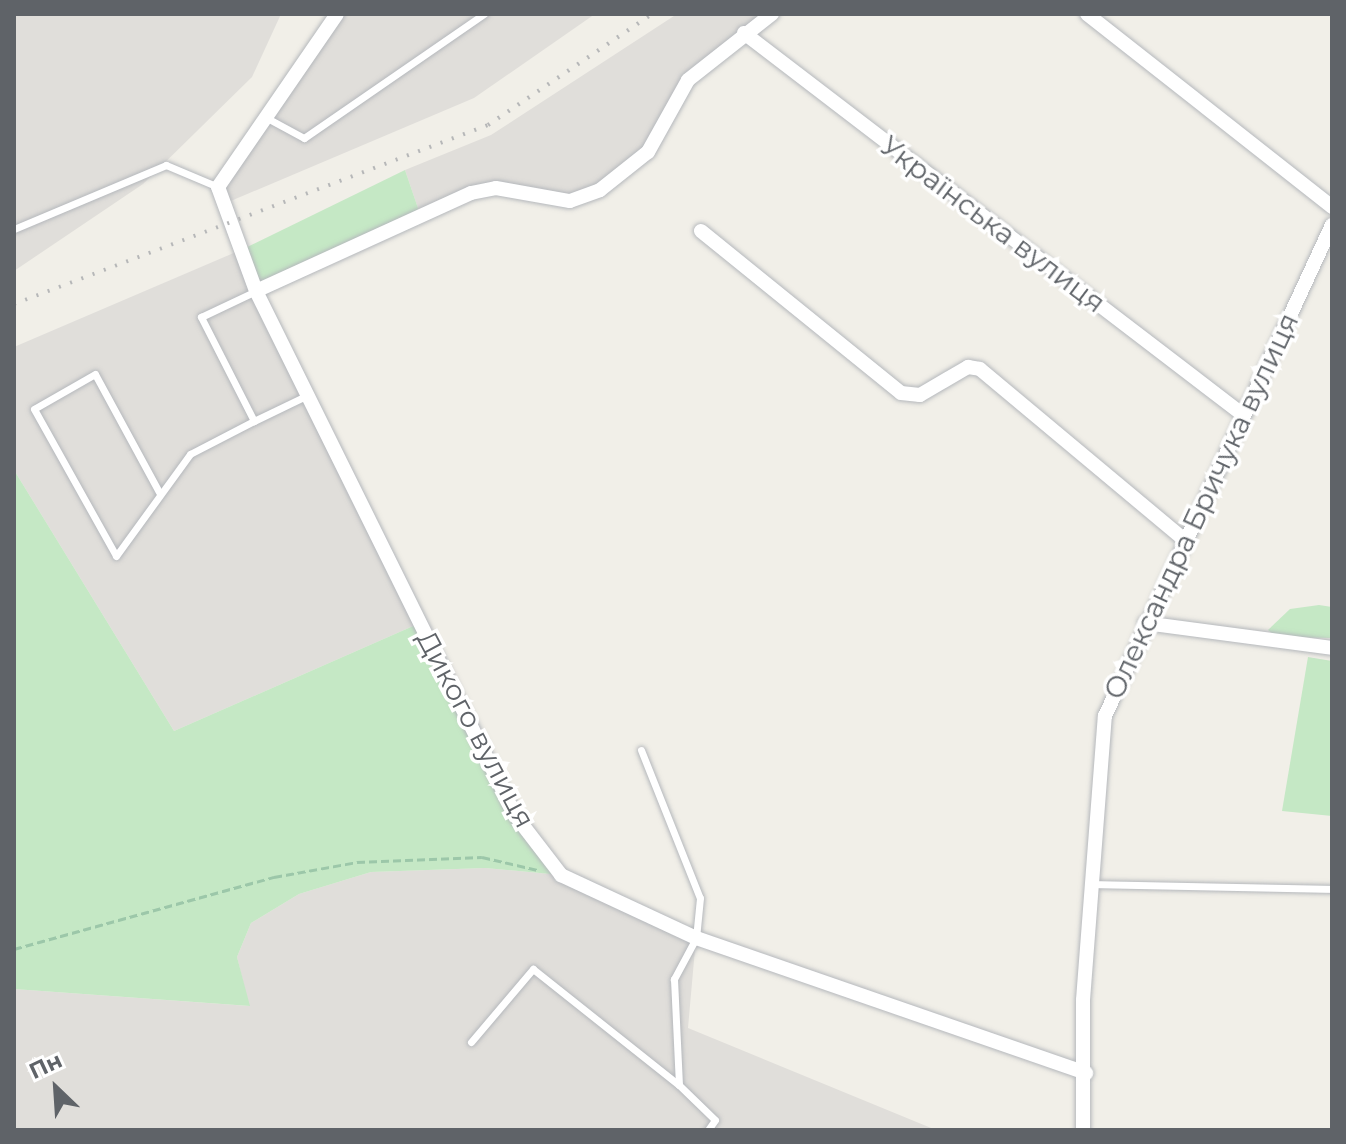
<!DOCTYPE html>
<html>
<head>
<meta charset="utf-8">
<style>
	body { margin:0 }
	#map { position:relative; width:1346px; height:1144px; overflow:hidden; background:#f1efe8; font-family:Montserrat,sans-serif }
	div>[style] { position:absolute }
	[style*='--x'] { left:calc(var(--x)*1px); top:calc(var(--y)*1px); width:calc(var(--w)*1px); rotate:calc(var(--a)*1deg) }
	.industrial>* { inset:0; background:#e0deda }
	.green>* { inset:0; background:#c5e8c5 }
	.path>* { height:3px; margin-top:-1.5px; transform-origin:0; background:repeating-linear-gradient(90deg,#9cc7a9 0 8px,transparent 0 12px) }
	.roads { filter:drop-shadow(0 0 2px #b5b8bc) drop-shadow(0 0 2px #b5b8bc) }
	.service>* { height:7px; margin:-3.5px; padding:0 3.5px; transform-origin:3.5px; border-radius:3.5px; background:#fff }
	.minor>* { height:14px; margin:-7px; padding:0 7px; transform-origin:7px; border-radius:7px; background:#fff }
	.rail>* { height:4px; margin-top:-2px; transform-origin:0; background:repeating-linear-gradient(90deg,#b6b7b8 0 2px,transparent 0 12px) }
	span { translate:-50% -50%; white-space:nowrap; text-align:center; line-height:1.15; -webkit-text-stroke:7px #fff; paint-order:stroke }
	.street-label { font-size:28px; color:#5f6368 }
	.frame { position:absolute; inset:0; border:16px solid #5f6368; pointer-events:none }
	.north { position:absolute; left:16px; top:1048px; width:80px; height:80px; -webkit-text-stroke:6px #fff; paint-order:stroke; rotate:335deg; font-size:22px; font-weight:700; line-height:32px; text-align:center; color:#5f6368 }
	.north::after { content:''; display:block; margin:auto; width:28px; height:36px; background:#5f6368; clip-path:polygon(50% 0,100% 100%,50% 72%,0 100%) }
</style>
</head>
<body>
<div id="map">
	<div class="industrial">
		<i style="clip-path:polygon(14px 14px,281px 14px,252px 77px,143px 184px,14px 271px)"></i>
		<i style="clip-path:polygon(337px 14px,595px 14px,474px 98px,226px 203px,218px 187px)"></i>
		<i style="clip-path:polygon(677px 14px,772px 14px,688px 80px,648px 152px,570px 201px,496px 188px,420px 214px,405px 170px,491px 135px)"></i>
		<i style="clip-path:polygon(243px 249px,420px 623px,174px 731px,14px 470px,14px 347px)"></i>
		<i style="clip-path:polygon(485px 868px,561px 875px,696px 938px,688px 1028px,936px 1130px,14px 1130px,14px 989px,249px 1006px,237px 957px,251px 923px,299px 894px,371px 872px)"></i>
	</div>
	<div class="green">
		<i style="clip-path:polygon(405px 170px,420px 214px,256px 291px,243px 249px)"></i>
		<i style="clip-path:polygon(14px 470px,174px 731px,420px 623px,515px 815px,561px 875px,485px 868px,371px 872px,299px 894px,251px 923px,237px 957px,250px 1006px,14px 989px)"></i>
		<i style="clip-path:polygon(1319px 605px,1332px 607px,1332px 638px,1276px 637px,1268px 630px,1290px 609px)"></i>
		<i style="clip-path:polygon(1308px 657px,1332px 661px,1332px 816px,1282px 811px)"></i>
	</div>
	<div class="path">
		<i style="--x:14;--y:949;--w:270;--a:-15.5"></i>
		<i style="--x:274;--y:877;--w:84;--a:-10.2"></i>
		<i style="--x:357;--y:862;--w:125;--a:-2.3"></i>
		<i style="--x:482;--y:857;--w:57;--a:13.1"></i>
	</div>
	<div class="roads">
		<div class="service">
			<i style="--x:267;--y:118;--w:42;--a:28.4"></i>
			<i style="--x:304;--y:138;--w:219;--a:-34.6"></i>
			<i style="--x:14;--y:229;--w:165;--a:-22.8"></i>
			<i style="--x:166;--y:165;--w:56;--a:22.9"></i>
			<i style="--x:254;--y:421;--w:60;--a:-25.7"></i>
			<i style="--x:159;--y:492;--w:134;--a:-118.5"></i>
			<i style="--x:95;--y:374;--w:70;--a:150.2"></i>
			<i style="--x:34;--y:409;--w:168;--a:60.8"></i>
			<i style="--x:116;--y:556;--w:126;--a:-54"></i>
			<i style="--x:190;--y:454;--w:72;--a:-27.3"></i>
			<i style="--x:254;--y:421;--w:117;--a:-117"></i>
			<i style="--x:201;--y:317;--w:61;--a:-25.3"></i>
			<i style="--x:641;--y:750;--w:159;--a:68.3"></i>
			<i style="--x:700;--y:898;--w:40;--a:95.7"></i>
			<i style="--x:696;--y:938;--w:47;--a:118.2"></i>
			<i style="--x:674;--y:979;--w:106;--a:87.3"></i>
			<i style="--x:1092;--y:884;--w:240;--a:1.2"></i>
			<i style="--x:471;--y:1042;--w:96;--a:-49.7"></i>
			<i style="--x:533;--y:969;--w:186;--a:38.5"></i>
			<i style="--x:679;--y:1085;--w:50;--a:44.2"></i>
			<i style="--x:715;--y:1120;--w:12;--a:125"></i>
		</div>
		<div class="minor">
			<i style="--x:337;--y:14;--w:210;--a:124.5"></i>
			<i style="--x:218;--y:187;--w:111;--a:69.9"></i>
			<i style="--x:256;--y:291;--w:585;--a:63.7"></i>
			<i style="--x:515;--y:815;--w:76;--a:52.5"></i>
			<i style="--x:561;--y:875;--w:149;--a:25"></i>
			<i style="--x:696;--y:938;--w:413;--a:19.1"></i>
			<i style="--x:1087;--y:14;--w:312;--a:38.2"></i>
			<i style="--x:744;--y:33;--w:627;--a:37.42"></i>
			<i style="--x:701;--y:231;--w:257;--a:39"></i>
			<i style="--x:901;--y:393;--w:19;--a:6"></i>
			<i style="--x:920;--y:395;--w:56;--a:-30.3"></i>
			<i style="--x:968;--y:367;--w:12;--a:9"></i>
			<i style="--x:980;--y:369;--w:263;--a:39.9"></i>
			<i style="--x:256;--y:291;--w:236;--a:-24.5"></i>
			<i style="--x:471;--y:193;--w:25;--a:-11"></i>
			<i style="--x:496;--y:188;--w:75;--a:10"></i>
			<i style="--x:570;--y:201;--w:32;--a:-20"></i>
			<i style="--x:600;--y:190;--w:61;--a:-38.4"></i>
			<i style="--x:648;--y:152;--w:82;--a:-60.9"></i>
			<i style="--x:688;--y:80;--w:107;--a:-38.2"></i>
			<i style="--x:1145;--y:623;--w:189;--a:7.6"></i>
			<i style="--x:1083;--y:1130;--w:130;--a:-90"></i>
			<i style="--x:1083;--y:1000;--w:285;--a:-85.6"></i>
			<i style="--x:1105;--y:716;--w:541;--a:-65.19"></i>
		</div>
	</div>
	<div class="rail">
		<i style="--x:14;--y:304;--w:507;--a:-20.69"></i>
		<i style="--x:488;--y:125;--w:198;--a:-34.1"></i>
	</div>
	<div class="street-label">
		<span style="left:993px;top:224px;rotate:37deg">Українська вулиця</span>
		<span style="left:1201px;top:506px;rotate:-65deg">Олександра Бричука вулиця</span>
		<span style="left:476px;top:729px;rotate:62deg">Дикого вулиця</span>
	</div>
	<div class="frame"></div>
	<div class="north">Пн</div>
</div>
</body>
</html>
